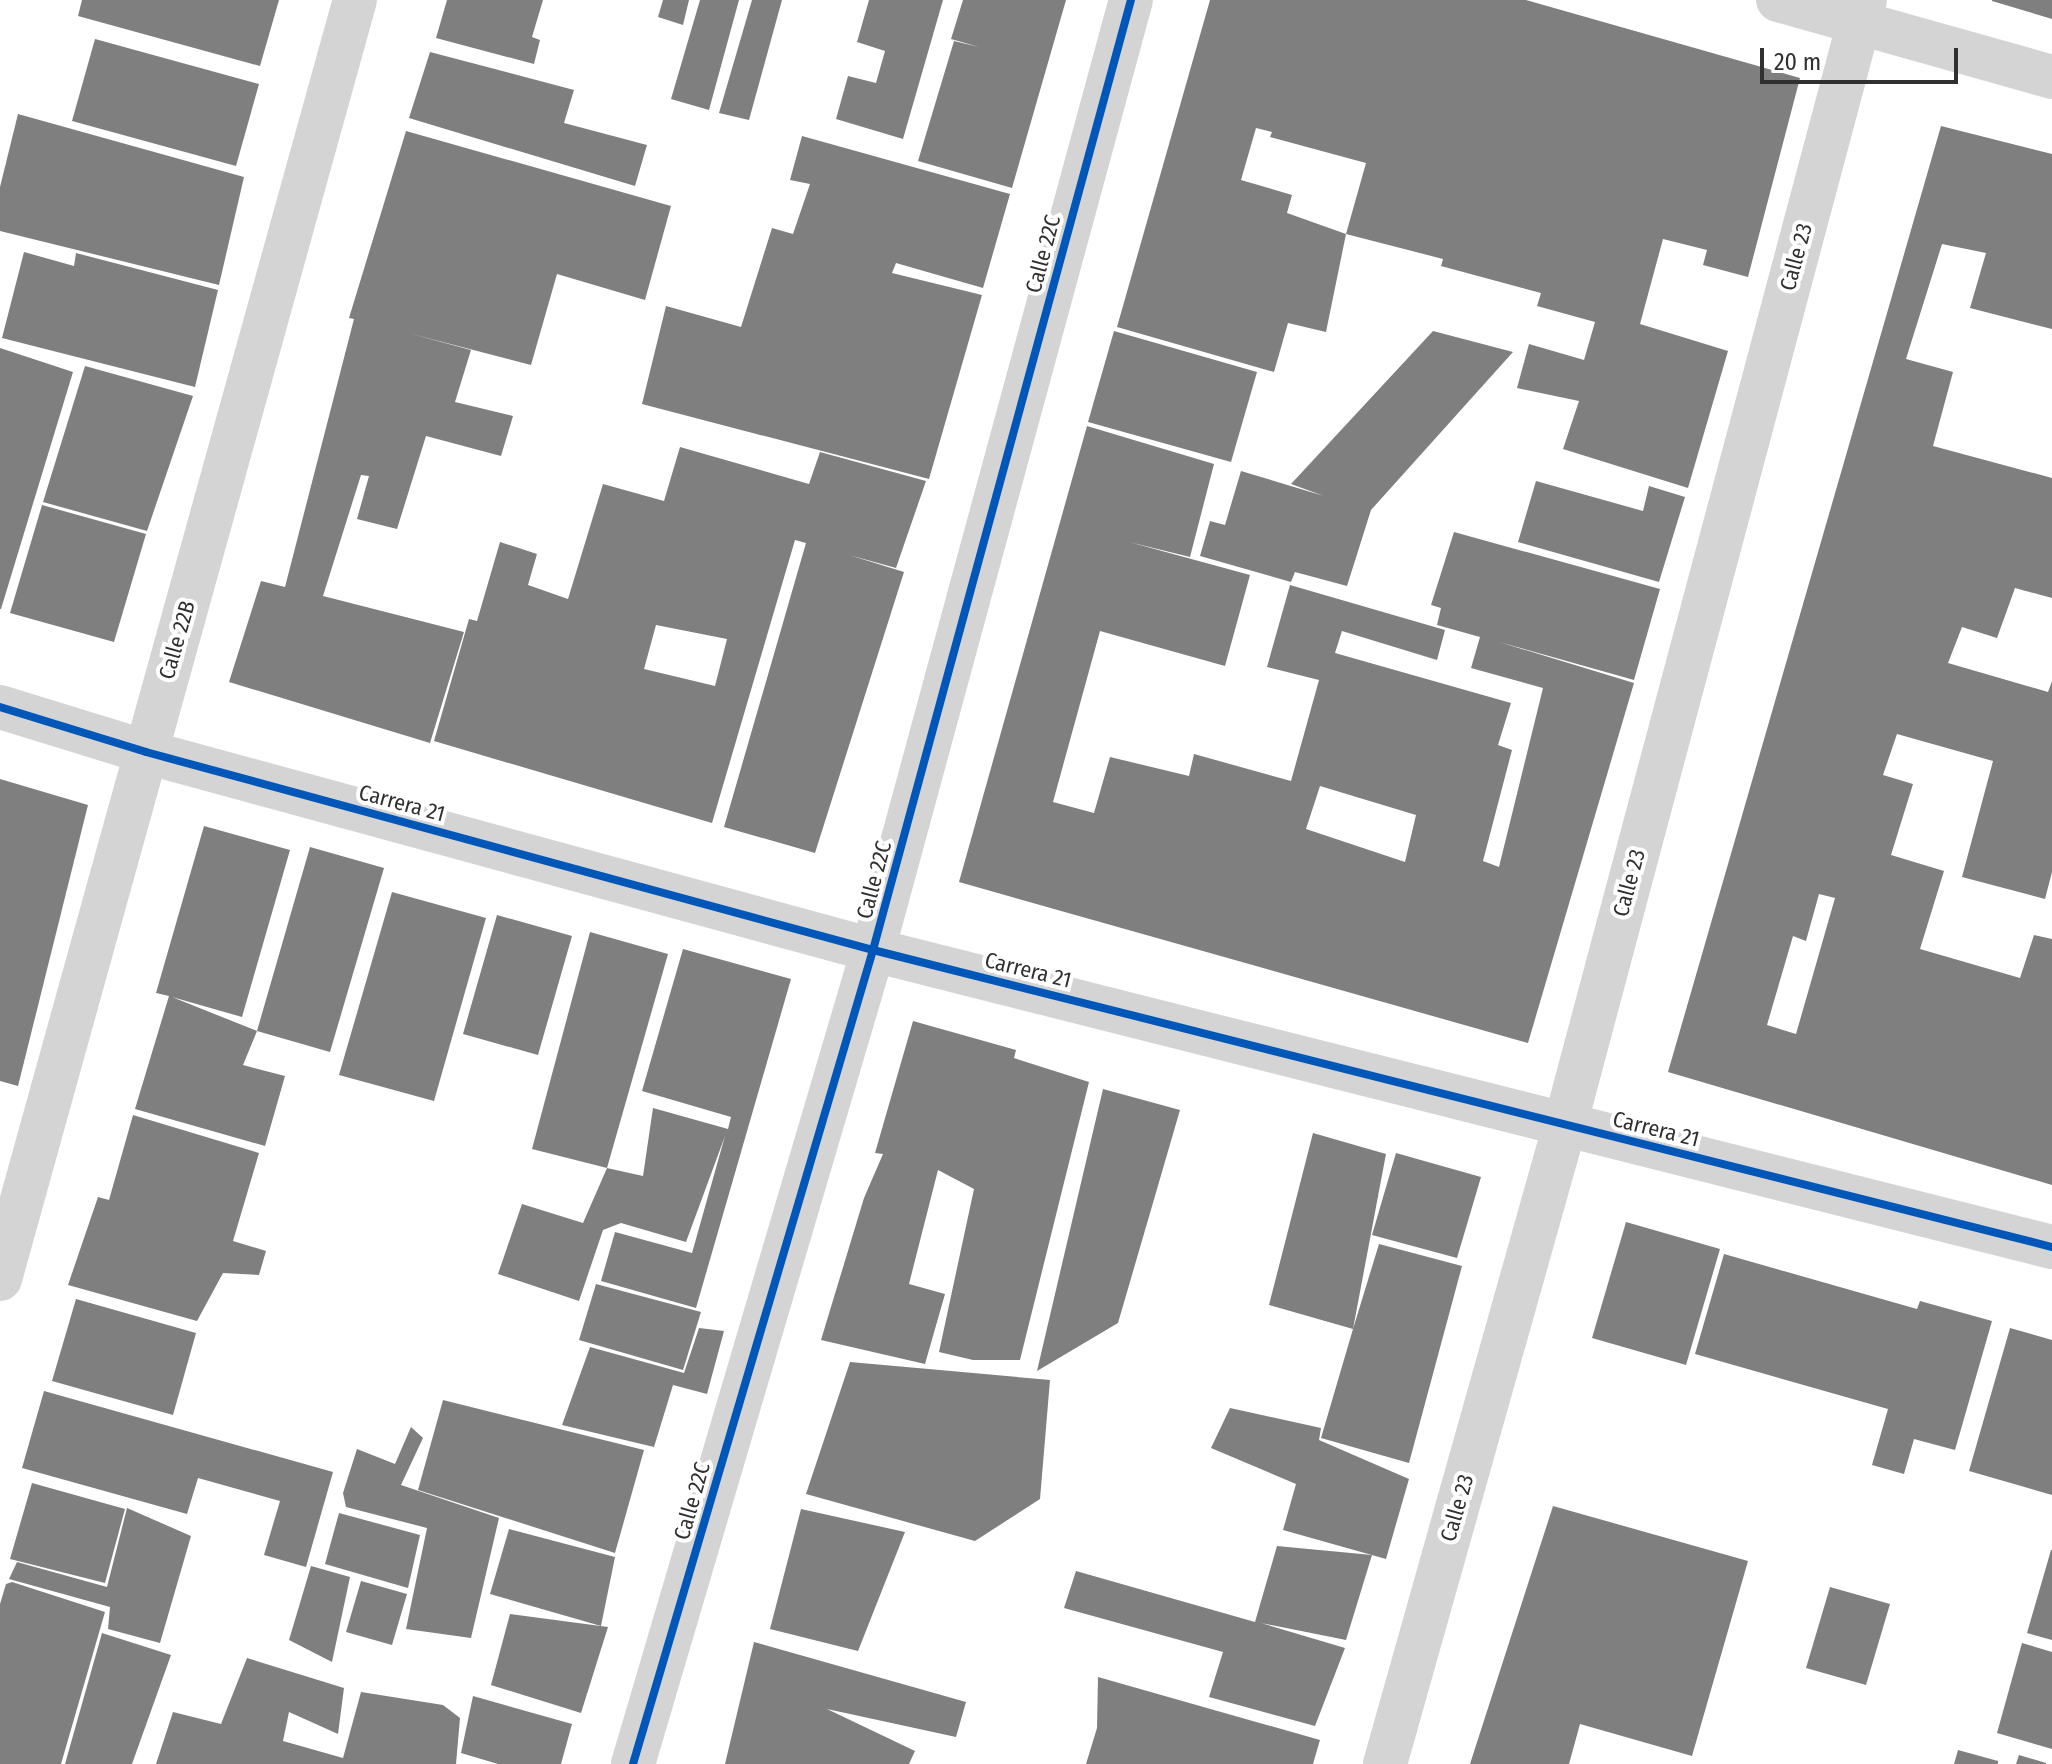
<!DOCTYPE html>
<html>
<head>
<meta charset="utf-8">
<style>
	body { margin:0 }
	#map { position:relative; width:2052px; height:1764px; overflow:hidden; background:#fff; font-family:"Fira Sans Condensed",sans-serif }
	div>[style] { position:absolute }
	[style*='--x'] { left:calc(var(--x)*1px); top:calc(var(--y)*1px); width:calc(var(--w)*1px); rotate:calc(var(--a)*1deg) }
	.building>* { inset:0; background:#7f7f7f }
	.minor>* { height:44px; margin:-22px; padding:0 22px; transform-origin:22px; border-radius:22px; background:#d4d4d4 }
	.cycleway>* { height:8px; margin:-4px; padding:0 4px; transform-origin:4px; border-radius:4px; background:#0057b8 }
	span { translate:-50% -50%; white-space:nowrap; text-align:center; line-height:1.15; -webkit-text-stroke:8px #fff; paint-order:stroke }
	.street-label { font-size:22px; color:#303030 }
	.scale { position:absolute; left:1760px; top:48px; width:198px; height:36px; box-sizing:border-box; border:4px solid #303030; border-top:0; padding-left:10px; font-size:24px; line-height:28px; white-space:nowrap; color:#303030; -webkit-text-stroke:6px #fff; paint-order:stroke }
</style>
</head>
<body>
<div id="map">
	<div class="building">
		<i style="clip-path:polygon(82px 0,279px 0,260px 66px,78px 16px)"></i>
		<i style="clip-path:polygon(447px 0,543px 0,532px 37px,540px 40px,534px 64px,436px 38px)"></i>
		<i style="clip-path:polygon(663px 0,689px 0,683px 25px,658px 17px)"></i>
		<i style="clip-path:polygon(700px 0,739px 0,709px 110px,671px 99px)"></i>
		<i style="clip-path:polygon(752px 0,782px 0,749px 120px,719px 113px)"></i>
		<i style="clip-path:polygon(869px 0,943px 0,903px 139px,836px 119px,848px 76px,876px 83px,885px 51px,857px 42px)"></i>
		<i style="clip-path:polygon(963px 0,1066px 0,1012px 188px,918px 161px,954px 41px,979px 47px,951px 39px)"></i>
		<i style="clip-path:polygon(evenodd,1210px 0,1526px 0,1800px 78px,1748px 277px,1703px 265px,1707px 250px,1663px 239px,1640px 324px,1728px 351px,1688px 488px,1563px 449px,1579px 401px,1517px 388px,1529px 344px,1584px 360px,1595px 322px,1537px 306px,1541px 293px,1441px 266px,1443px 259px,1346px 234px,1326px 332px,1288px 323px,1274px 372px,1117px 327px,1210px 0,1256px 128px,1272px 132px,1270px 137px,1366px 163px,1346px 234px,1287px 213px,1292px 195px,1241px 180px,1256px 128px)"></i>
		<i style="clip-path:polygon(1992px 0,2052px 0,2052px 19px,1992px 1px)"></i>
		<i style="clip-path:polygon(95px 39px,259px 84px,236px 166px,72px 121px)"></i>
		<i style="clip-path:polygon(430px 52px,574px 90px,564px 123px,647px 145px,635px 186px,409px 118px)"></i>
		<i style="clip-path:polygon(18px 114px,244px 177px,219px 285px,0 231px,0 187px)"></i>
		<i style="clip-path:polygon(evenodd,1941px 126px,2052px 154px,2052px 329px,1970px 308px,1986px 253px,1942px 244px,1906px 359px,1953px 372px,1933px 446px,2052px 478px,2052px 598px,2015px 588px,1997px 638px,1962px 627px,1948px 663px,2048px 692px,2052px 681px,2052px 872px,2045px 899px,1962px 877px,1993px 761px,1897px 734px,1883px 775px,1913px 784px,1891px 855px,1944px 871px,1920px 949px,2020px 978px,2034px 935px,2052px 939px,2052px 1185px,1668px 1072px,1941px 126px,1819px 894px,1835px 898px,1796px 1034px,1767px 1025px,1793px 936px,1806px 941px,1819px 894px)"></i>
		<i style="clip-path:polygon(406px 131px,671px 206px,645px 300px,557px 274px,531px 365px,408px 333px,471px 350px,455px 402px,513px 416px,501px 456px,426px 436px,397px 529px,357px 519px,369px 476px,361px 475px,323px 596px,464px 632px,430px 743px,229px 682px,261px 581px,285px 587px,354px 319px,349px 318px)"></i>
		<i style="clip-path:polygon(802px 136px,1010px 194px,983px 288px,896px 263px,892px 273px,982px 295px,929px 479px,642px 404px,666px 306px,741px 327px,772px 228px,793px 234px,810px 184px,790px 180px)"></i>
		<i style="clip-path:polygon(24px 252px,74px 266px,76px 253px,218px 290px,195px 387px,2px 338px)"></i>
		<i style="clip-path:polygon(1114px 331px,1257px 372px,1231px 462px,1088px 422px)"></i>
		<i style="clip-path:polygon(1433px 331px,1513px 352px,1371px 510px,1347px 586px,1295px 572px,1291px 582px,1200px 556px,1210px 521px,1225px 525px,1241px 471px,1324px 496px,1291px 484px)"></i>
		<i style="clip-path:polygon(0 348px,73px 372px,1px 609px,0 609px)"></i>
		<i style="clip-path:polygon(85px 366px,193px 396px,147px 531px,43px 502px)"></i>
		<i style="clip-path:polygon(evenodd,1087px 426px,1214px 464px,1190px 557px,1129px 542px,1250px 575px,1225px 666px,1100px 631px,1053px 802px,1094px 813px,1110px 757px,1189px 776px,1194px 754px,1291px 781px,1319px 680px,1267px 667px,1290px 585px,1445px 630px,1437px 660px,1342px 631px,1335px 653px,1511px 703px,1498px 745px,1512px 750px,1483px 861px,1499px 867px,1543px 688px,1471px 668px,1480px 637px,1437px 625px,1441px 608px,1431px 605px,1454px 532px,1660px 589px,1634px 680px,1499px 642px,1634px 683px,1528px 1043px,959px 882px,1087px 426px,1320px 786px,1416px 815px,1405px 862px,1306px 829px,1320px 786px)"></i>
		<i style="clip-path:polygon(evenodd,680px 447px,809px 484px,820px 452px,926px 481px,896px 568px,849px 555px,904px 572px,815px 853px,724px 827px,806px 543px,795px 540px,712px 823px,434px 741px,469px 619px,477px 621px,500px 542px,537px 554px,528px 585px,568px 599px,603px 484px,664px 501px,680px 447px,656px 625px,727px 639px,715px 686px,644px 669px,656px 625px)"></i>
		<i style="clip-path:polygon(1536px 481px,1643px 511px,1649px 486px,1685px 497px,1659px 582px,1518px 542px)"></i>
		<i style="clip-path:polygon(42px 505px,146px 534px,114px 642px,10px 613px)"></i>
		<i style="clip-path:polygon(0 779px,88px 805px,18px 1086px,0 1081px)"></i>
		<i style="clip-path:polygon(204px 826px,290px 850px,242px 1017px,172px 997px,257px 1031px,243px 1065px,285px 1076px,265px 1146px,135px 1109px,169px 996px,156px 993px)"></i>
		<i style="clip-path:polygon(310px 847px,384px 868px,330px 1052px,257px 1031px)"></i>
		<i style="clip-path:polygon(392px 892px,486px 918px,434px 1101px,339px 1075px)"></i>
		<i style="clip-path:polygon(497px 915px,572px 936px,538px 1055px,463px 1034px)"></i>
		<i style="clip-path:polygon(590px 932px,668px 954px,607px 1168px,532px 1149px)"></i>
		<i style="clip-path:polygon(683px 949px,791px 979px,696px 1308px,601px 1281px,615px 1232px,692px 1253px,725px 1136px,686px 1242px,621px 1223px,603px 1230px,579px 1301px,498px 1274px,522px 1204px,583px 1223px,607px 1168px,643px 1176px,653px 1108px,728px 1129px,731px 1117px,642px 1091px)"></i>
		<i style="clip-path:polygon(913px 1021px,1016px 1050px,1014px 1058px,1089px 1082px,1020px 1360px,973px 1360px,939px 1352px,974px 1189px,938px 1170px,909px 1284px,945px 1294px,925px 1364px,821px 1340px,864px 1198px,883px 1154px,875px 1153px)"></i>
		<i style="clip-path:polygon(1103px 1089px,1180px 1110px,1118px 1323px,1037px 1371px)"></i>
		<i style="clip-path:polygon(133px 1115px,259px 1153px,233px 1241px,266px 1251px,259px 1275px,223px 1273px,197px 1321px,68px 1285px,98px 1197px,109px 1200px)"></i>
		<i style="clip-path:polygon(1313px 1133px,1386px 1154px,1353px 1329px,1379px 1244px,1462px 1266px,1409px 1463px,1321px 1438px,1353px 1329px,1269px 1305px)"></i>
		<i style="clip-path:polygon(1396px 1153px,1481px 1177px,1457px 1258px,1372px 1235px)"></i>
		<i style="clip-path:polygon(1626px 1222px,1720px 1249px,1686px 1365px,1592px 1338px)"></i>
		<i style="clip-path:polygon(1724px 1254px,1917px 1309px,1920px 1301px,1992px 1321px,1955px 1450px,1914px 1439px,1904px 1474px,1872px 1465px,1888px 1409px,1695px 1354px)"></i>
		<i style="clip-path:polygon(596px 1284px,701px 1312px,683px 1370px,579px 1340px)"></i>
		<i style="clip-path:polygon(76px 1299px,196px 1333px,173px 1415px,52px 1381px)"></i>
		<i style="clip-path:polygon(699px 1328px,724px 1331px,707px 1394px,673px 1385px,654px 1447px,562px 1425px,590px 1347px,684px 1373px)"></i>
		<i style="clip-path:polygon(2010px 1328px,2052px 1340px,2052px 1495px,1969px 1471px)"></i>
		<i style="clip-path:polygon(850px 1362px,1050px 1380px,1040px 1499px,975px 1541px,806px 1494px)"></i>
		<i style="clip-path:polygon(44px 1391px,333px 1472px,306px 1567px,264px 1555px,280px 1501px,198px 1478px,187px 1514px,22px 1468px)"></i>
		<i style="clip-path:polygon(443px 1400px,644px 1450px,615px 1553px,418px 1490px)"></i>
		<i style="clip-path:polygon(1230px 1408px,1321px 1428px,1319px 1440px,1409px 1479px,1386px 1559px,1283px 1530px,1296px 1484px,1211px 1448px)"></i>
		<i style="clip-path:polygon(411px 1427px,423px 1438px,401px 1485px,499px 1518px,471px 1638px,406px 1629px,427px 1528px,346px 1507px,343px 1493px,357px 1449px,395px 1464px)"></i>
		<i style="clip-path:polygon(32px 1483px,125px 1509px,105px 1583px,10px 1559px)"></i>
		<i style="clip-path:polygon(1553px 1506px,1748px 1561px,1692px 1756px,1580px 1724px,1569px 1764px,1470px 1764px)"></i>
		<i style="clip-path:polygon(127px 1508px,191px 1536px,160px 1643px,108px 1629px,110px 1607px,9px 1579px,17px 1562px,107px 1587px)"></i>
		<i style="clip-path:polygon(801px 1509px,905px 1532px,858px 1651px,770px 1629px)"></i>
		<i style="clip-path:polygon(339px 1513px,420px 1535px,408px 1588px,325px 1564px)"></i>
		<i style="clip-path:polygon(509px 1529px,615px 1557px,601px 1626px,490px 1594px)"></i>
		<i style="clip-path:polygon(1277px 1546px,1372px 1555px,1346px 1640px,1261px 1623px,1345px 1648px,1315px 1726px,1209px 1697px,1223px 1652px,1064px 1608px,1076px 1571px,1255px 1622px)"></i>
		<i style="clip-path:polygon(2051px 1550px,2052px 1550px,2052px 1640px,2027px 1633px)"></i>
		<i style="clip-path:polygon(311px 1566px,350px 1577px,332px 1662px,289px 1640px)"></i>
		<i style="clip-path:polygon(361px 1581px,407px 1594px,392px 1645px,346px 1632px)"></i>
		<i style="clip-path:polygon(12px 1582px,105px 1612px,61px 1764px,0 1764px,0 1604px,6px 1584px)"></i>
		<i style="clip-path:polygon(1830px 1587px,1890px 1604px,1866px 1685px,1806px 1668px)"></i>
		<i style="clip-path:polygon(510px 1614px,608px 1627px,581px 1713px,491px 1685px)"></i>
		<i style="clip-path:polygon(102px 1633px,171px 1655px,132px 1764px,65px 1764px)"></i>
		<i style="clip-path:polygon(754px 1642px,966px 1702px,956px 1737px,827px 1709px,915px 1751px,909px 1764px,725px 1764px)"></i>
		<i style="clip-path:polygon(2022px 1643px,2052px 1652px,2052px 1749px,1997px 1733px)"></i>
		<i style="clip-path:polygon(247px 1658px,344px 1688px,338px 1734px,289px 1712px,283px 1741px,343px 1758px,361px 1692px,443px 1705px,460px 1718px,456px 1764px,156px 1764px,173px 1712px,221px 1724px)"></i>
		<i style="clip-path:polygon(1098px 1677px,1320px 1740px,1313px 1764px,1086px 1764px,1097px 1728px)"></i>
		<i style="clip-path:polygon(473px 1696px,572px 1724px,561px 1764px,498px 1764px,461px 1753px)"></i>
		<i style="clip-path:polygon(1958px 1750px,1998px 1761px,1998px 1764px,1954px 1764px)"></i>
		<i style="clip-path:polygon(2019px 1755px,2046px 1763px,2046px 1764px,2016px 1764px)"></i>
	</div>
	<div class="minor">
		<i style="--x:1778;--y:0;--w:285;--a:15.7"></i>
		<i style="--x:0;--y:707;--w:153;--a:17.1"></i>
		<i style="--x:146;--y:752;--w:753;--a:15.24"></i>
		<i style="--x:873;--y:950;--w:1216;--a:14.14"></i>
		<i style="--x:0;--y:1279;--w:1327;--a:-74.49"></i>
		<i style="--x:633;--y:1764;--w:849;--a:-73.57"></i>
		<i style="--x:873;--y:950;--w:984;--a:-74.81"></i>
		<i style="--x:1385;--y:1764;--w:664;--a:-74.27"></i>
		<i style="--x:1565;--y:1125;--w:1164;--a:-75.07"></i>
	</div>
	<div class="cycleway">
		<i style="--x:0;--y:707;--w:153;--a:17.1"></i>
		<i style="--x:146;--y:752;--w:753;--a:15.24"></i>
		<i style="--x:873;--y:950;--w:1216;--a:14.14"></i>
		<i style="--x:633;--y:1764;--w:849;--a:-73.57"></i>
		<i style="--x:873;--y:950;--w:984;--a:-74.81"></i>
	</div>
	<div class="street-label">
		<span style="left:1043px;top:254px;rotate:-75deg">Calle 22C</span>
		<span style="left:1796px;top:257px;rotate:-75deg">Calle 23</span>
		<span style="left:177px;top:640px;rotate:-74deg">Calle 22B</span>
		<span style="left:402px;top:803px;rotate:15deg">Carrera 21</span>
		<span style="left:874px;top:880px;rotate:-75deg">Calle 22C</span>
		<span style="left:1629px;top:883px;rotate:-75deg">Calle 23</span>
		<span style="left:1028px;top:970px;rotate:14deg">Carrera 21</span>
		<span style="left:1656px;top:1129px;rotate:14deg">Carrera 21</span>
		<span style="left:692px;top:1501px;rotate:-74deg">Calle 22C</span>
		<span style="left:1457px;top:1508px;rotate:-74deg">Calle 23</span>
	</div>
	<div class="scale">20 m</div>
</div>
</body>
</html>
